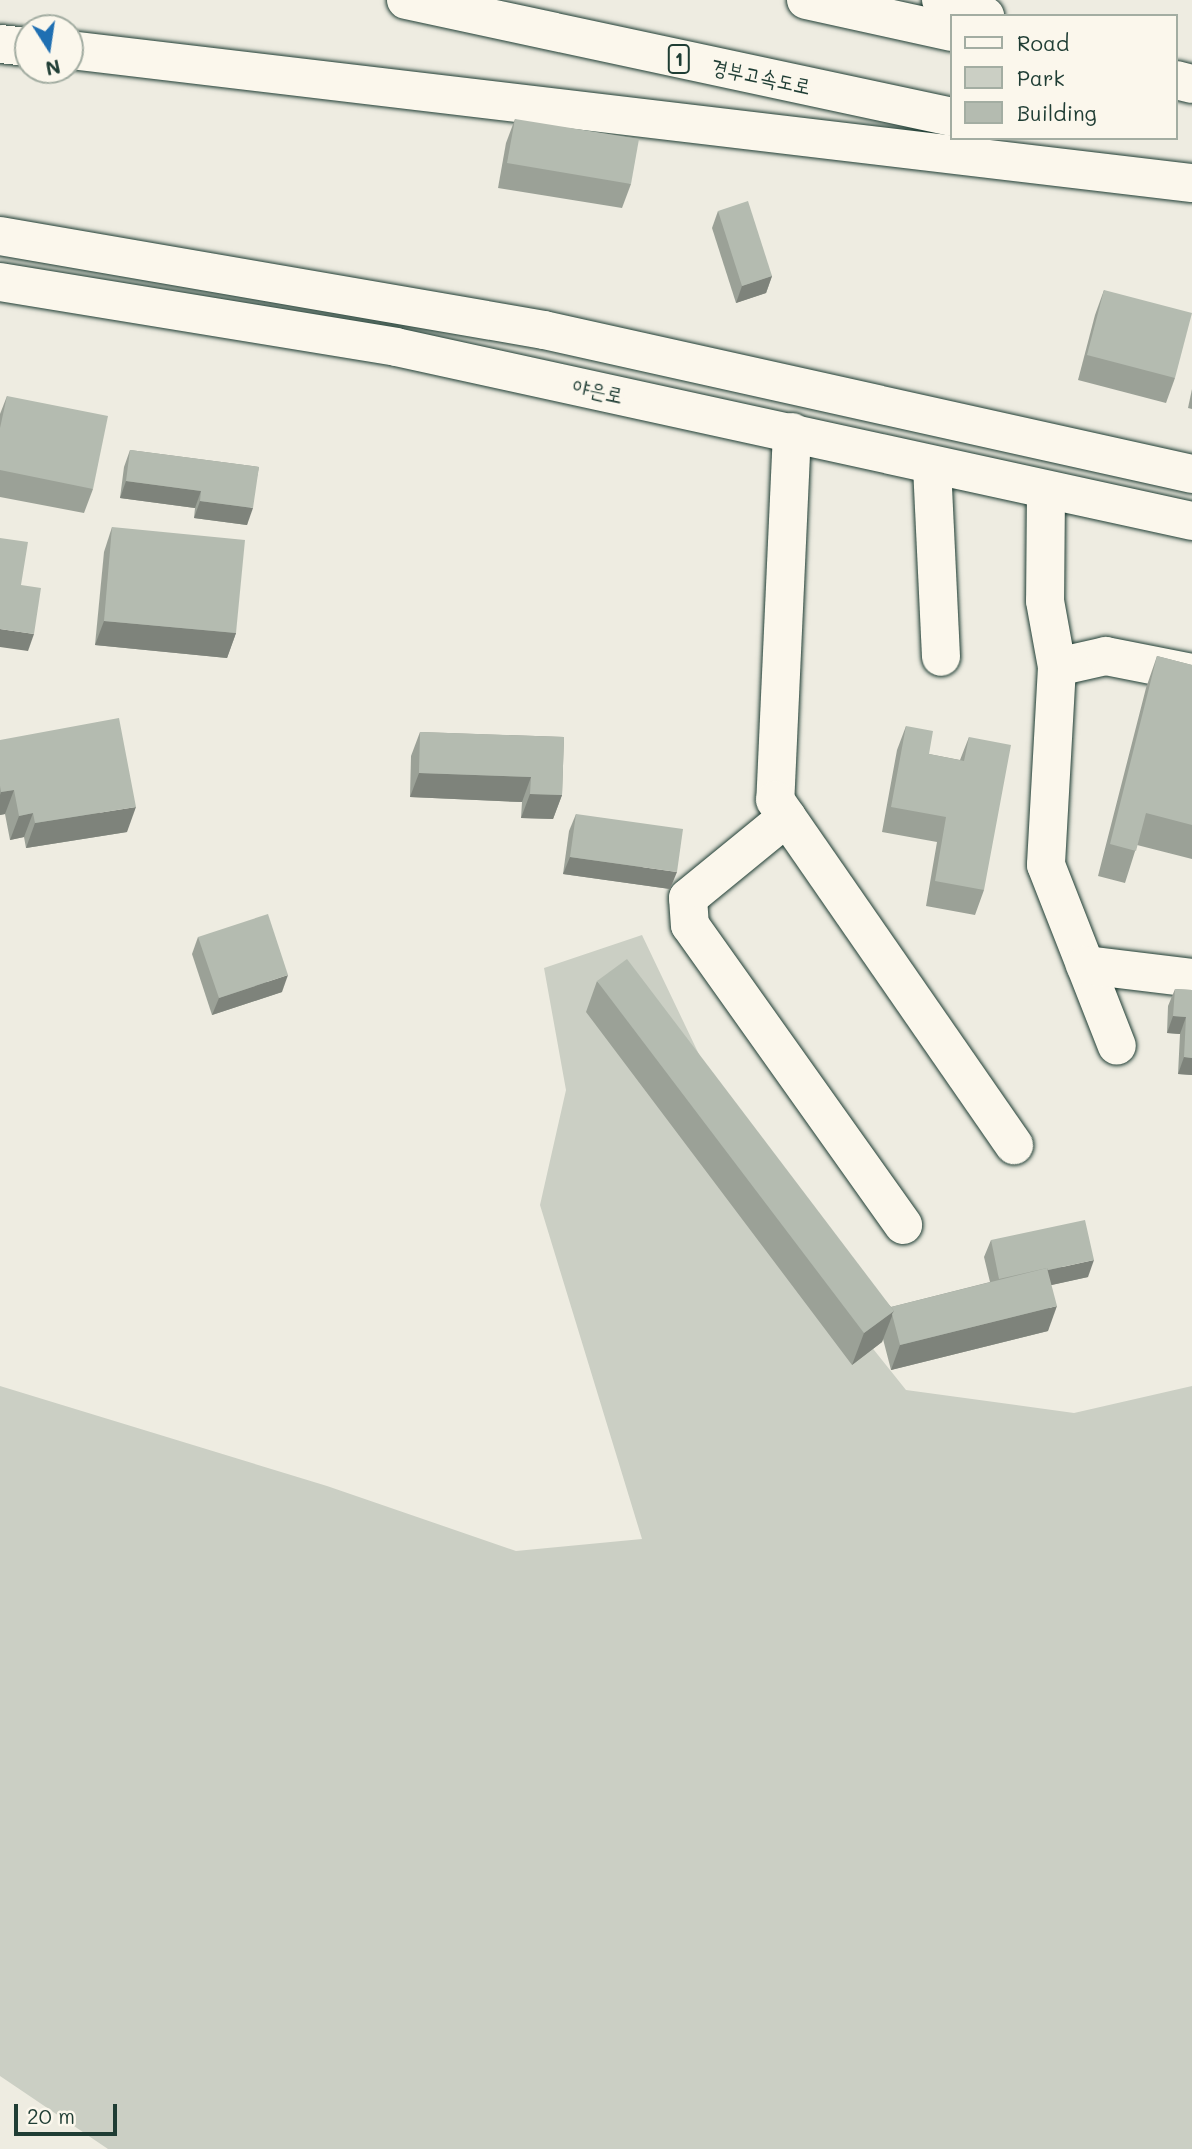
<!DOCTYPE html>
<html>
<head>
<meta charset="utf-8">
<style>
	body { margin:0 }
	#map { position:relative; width:1192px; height:2149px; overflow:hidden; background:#eeece1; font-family:Mali,"Poor Story",sans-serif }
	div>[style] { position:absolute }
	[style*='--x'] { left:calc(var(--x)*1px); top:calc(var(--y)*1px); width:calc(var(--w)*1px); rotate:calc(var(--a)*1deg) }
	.green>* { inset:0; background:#cbcfc4 }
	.roads { filter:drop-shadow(0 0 2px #1f3d34) drop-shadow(0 0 2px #1f3d34) }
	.minor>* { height:38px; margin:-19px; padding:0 19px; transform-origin:19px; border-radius:19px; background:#fbf7ec }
	.major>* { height:38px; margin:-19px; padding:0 19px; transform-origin:19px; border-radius:19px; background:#fbf7ec }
	.highway>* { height:38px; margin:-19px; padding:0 19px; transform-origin:19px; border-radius:19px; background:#fbf7ec }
	.wall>* { inset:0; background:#9ba197 }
	.shaded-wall>* { inset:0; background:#7e837b }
	.building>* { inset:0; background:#b4bbb0 }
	span { translate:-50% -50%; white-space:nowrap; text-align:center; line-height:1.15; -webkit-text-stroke:7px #fbf7ec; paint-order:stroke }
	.shield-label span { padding:2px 5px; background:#fbf7ec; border:2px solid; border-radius:5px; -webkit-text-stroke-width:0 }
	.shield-label { font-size:19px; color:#1f3d34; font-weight:700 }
	.street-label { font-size:21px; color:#1f3d34 }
	.legend { position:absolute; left:950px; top:14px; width:228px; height:126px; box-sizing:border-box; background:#fbf7ec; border:2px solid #a3ada2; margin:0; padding:9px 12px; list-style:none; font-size:21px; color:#1f3d34 }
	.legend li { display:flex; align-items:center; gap:14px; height:35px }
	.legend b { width:35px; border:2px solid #a3ada2 }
	.north { position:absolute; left:14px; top:14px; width:70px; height:70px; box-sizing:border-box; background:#fbf7ec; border:2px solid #a3ada2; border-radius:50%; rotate:168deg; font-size:19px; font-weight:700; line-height:28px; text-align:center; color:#1f3d34 }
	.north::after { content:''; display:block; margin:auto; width:24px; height:32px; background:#1f6fb2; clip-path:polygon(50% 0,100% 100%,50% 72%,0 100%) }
	.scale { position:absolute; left:14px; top:2104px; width:103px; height:32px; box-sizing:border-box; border:4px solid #1f3d34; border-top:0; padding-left:9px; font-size:21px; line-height:24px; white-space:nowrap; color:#1f3d34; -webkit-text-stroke:5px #fbf7ec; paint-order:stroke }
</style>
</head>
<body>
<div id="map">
	<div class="green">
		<i style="clip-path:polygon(642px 935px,790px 1245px,906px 1390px,1074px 1413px,1192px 1386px,1192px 2149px,108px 2149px,0 2076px,0 1386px,327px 1486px,516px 1551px,642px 1539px,540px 1205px,566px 1090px,544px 968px)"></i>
	</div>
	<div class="roads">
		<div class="minor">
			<i style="--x:792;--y:432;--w:368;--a:92.6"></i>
			<i style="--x:775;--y:800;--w:420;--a:55.3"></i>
			<i style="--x:932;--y:466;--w:191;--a:87.3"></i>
			<i style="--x:1046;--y:492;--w:109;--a:90.5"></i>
			<i style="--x:1045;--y:601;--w:67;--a:79.7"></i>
			<i style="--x:1057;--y:667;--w:50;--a:-12.7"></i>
			<i style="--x:1106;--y:656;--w:88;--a:11.2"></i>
			<i style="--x:1057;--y:667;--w:198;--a:93.2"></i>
			<i style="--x:1046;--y:865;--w:194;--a:68.6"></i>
			<i style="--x:787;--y:817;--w:128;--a:140.7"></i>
			<i style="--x:688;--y:898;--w:27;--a:86"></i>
			<i style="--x:690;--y:925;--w:368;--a:54.6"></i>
			<i style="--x:1085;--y:965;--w:108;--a:6.9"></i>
		</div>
		<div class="major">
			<i style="--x:0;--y:236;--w:552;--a:9.8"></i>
			<i style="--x:544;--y:330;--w:664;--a:12.53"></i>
			<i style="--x:0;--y:282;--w:401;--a:9.3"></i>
			<i style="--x:396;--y:347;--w:815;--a:12.33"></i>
		</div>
		<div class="highway">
			<i style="--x:406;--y:0;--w:558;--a:12.09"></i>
			<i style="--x:806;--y:0;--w:149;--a:12.4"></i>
			<i style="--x:941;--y:0;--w:47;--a:20"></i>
			<i style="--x:0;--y:44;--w:28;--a:6"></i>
			<i style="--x:70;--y:50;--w:1130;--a:6.76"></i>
			<i style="--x:1176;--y:80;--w:16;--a:14"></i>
		</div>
	</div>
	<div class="wall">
		<i style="clip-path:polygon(515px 119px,631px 184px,622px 208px,498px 188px,506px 143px)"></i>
		<i style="clip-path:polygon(718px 211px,772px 276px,766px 293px,736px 303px,712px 228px)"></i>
		<i style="clip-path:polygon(1104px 290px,1175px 378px,1166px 403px,1078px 380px,1095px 315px)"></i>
		<i style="clip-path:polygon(1192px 389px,1192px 409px,1188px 408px)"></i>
		<i style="clip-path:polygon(7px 396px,93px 489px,84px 513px,0 497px,0 414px)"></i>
		<i style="clip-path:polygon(130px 450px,259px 467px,247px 525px,194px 518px,195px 508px,120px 498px,124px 467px)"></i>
		<i style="clip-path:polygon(112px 527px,236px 633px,227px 658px,95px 645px,104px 552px)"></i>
		<i style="clip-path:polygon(1157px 656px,1192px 665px,1192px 859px,1137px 845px,1125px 883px,1098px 876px,1146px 688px)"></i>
		<i style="clip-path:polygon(906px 726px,929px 754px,960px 760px,969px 737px,984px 890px,975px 915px,926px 906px,937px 842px,882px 832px,897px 750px)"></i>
		<i style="clip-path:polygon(420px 732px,564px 737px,562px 795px,553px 819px,521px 818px,522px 802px,410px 797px,411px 756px)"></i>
		<i style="clip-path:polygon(0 740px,127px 832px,26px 848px,24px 837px,10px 840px,5px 814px,0 815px)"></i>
		<i style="clip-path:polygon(576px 814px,670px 889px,563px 874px,569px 831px)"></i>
		<i style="clip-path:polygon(198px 937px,282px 992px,212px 1015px,192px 954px)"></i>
		<i style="clip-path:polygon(597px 981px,891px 1307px,990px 1282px,984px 1257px,991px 1240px,1088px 1277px,1051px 1285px,1048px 1331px,891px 1370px,883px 1339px,882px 1342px,852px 1365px,586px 1012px)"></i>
		<i style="clip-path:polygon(1175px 989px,1192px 990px,1192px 1075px,1178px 1074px,1180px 1034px,1167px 1033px,1168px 1006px)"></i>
	</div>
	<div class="shaded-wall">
		<i style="clip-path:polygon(772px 276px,766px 293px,736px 303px,742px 286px)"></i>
		<i style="clip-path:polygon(126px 481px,201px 491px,195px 508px,120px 498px)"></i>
		<i style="clip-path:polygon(200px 501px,253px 508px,247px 525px,194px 518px)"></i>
		<i style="clip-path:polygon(104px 621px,236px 633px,227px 658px,95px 645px)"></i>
		<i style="clip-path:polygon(0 629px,34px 634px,28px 651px,0 647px)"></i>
		<i style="clip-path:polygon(419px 773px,531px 777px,522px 802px,410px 797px)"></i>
		<i style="clip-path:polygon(14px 790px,5px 814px,0 815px,0 795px,1px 792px)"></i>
		<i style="clip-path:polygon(530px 794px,562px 795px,553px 819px,521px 818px)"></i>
		<i style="clip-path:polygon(136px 807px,127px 832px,26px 848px,35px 823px)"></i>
		<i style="clip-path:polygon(33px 813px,24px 837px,10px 840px,19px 816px)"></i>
		<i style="clip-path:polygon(570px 857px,677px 872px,670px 889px,563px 874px)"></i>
		<i style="clip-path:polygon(288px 975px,282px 992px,212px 1015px,219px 998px)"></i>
		<i style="clip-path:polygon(1173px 1016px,1186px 1017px,1180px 1034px,1167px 1033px)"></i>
		<i style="clip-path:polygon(1184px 1057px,1192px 1058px,1192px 1075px,1178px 1074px)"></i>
		<i style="clip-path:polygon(1094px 1260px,1088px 1277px,993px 1298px,999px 1281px)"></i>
		<i style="clip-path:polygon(1057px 1306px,1048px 1331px,891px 1370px,900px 1345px)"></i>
		<i style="clip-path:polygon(894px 1311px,882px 1342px,852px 1365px,864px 1333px)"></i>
	</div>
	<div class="building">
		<i style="clip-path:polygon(515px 119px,639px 139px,631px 184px,507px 163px)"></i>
		<i style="clip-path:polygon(748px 201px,772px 276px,742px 286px,718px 211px)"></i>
		<i style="clip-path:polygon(1104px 290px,1192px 313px,1175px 378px,1087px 355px)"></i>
		<i style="clip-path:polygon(7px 396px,108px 416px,93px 489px,0 470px,0 428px)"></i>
		<i style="clip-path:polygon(130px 450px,259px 467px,253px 508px,200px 501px,201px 491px,126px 481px)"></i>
		<i style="clip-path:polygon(112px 527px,245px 540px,236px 633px,104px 621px)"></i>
		<i style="clip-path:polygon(0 538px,28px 542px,21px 585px,41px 588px,34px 634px,0 629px)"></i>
		<i style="clip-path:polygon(1157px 656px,1192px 665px,1192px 825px,1146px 813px,1136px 851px,1110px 844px)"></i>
		<i style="clip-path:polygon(119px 718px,136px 807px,35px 823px,33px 813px,19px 816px,14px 790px,1px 792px,0 786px,0 740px)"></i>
		<i style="clip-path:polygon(906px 726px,933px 731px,929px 754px,964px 761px,969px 737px,1011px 745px,984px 890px,935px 881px,946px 817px,891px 807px)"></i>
		<i style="clip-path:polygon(420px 732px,564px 737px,562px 795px,530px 794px,531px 777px,419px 773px)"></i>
		<i style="clip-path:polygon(576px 814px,683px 829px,677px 872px,570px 857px)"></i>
		<i style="clip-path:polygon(268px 914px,288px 975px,219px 998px,198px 937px)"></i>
		<i style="clip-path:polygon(627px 959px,894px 1311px,864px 1333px,597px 981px)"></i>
		<i style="clip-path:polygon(1175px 989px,1192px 990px,1192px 1058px,1184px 1057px,1186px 1017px,1173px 1016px)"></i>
		<i style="clip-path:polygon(1085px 1220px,1094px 1260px,1048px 1270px,1047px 1268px,999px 1279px,991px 1240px)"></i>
		<i style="clip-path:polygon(1047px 1268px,1057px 1306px,900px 1345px,892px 1314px,894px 1311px,891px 1307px)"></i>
	</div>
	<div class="shield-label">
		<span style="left:679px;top:59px">1</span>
	</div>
	<div class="street-label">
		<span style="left:761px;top:76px;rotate:12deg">경부고속도로</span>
		<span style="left:598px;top:390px;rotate:12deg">야은로</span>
	</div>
	<ul class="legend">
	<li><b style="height:9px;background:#fbf7ec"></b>Road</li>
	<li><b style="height:19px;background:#cbcfc4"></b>Park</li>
	<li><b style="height:19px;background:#b4bbb0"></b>Building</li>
	</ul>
	<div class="north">N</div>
	<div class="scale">20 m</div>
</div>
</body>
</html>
